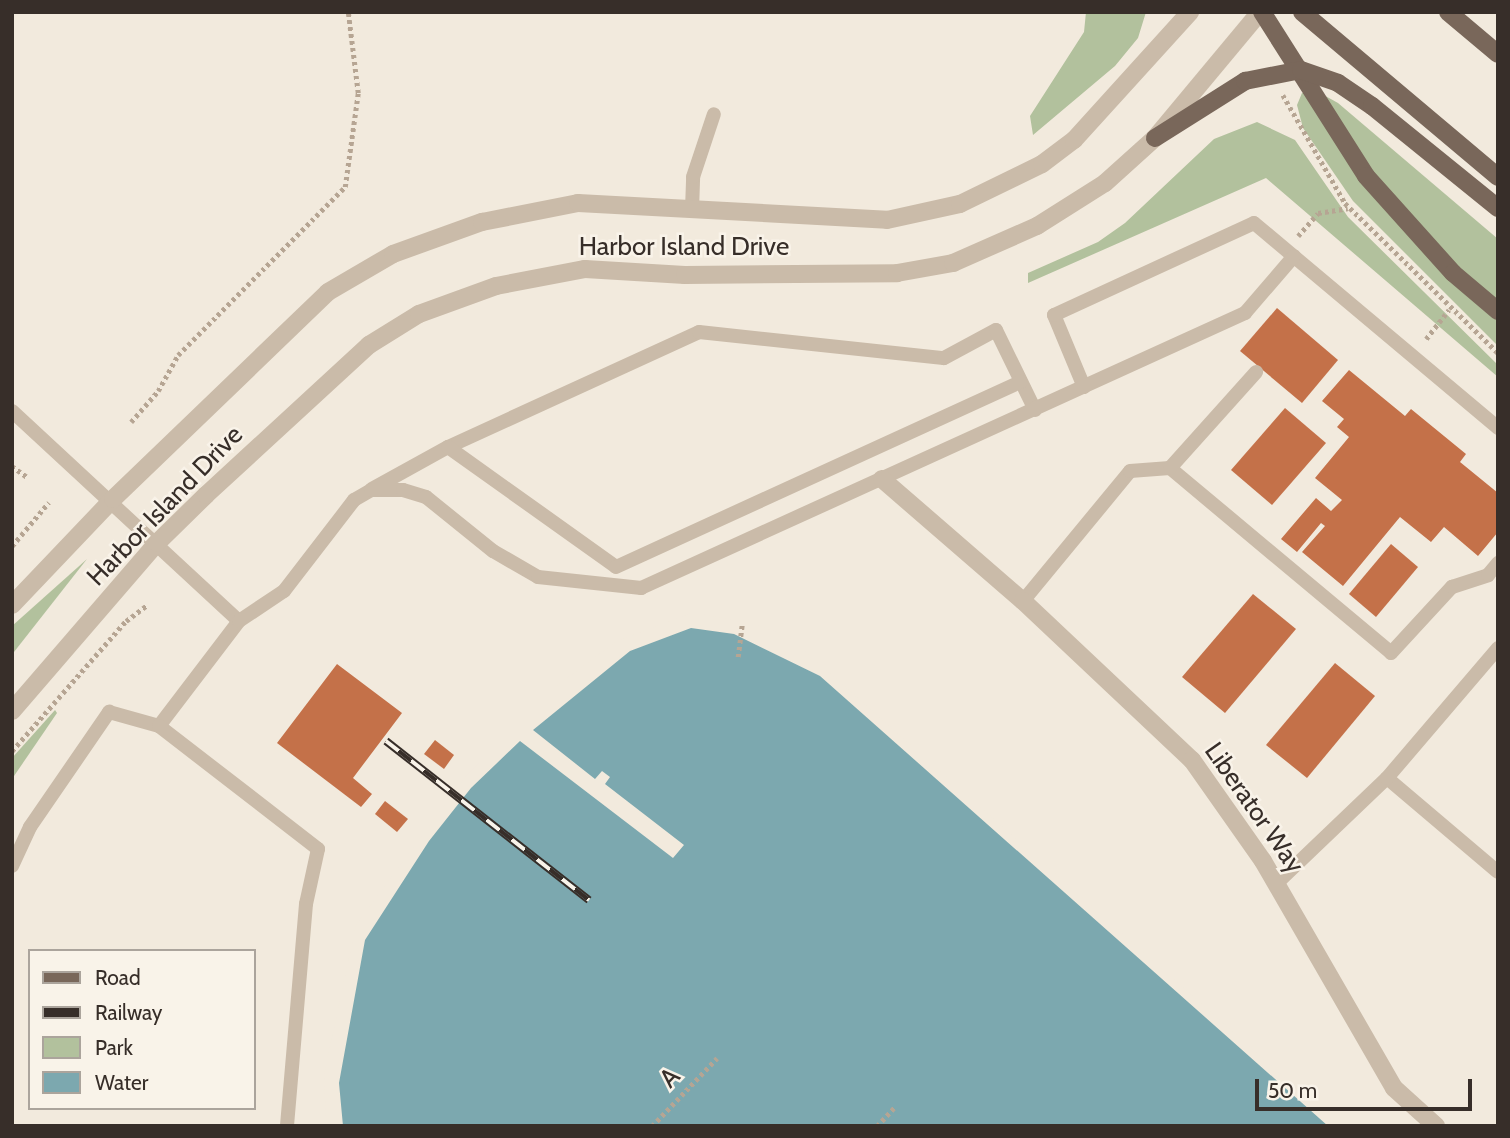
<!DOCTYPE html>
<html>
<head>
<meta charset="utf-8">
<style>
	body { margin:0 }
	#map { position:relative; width:1510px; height:1138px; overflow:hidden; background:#f2eadd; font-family:Cabin,sans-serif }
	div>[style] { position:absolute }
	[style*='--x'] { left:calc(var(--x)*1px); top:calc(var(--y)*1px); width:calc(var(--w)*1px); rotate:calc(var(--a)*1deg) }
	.green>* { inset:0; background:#b2c19d }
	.water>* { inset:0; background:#7ca8af }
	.pier>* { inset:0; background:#f2eadd }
	.building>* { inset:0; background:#c47149 }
	.path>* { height:4.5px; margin-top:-2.25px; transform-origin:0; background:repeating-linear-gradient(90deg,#b6a593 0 3.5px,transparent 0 7px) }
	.service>* { height:14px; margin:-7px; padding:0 7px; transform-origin:7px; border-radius:7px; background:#cabba9 }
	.minor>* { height:18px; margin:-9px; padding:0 9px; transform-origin:9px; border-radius:9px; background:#cabba9 }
	.tertiary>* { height:18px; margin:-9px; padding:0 9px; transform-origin:9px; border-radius:9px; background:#cabba9 }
	.primary>* { height:18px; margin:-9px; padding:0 9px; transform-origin:9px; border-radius:9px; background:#79675a }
	.rail>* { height:8px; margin-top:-4px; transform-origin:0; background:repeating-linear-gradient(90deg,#f9f3e9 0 16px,#372e29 0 32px); box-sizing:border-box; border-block:2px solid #372e29 }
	span { translate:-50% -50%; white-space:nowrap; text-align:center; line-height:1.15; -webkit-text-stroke:5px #f9f3e9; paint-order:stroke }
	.street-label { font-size:26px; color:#372e29 }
	.frame { position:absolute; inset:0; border:14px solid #372e29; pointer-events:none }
	.legend { position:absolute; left:28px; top:949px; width:228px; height:161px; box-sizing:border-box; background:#f9f3e9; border:2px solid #aba49c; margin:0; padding:9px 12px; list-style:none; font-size:21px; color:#372e29 }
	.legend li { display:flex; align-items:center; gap:14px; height:35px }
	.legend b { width:35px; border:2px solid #aba49c }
	.scale { position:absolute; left:1255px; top:1079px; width:217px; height:32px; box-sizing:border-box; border:4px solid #372e29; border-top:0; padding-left:9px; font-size:21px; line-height:24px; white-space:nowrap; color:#372e29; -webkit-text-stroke:5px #f9f3e9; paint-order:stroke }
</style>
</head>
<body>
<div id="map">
	<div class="green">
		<i style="clip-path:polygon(1086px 12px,1146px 12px,1138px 38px,1115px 66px,1033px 135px,1030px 116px,1084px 32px)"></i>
		<i style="clip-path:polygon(1302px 93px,1320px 93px,1338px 103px,1498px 239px,1498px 346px,1353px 201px,1303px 128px,1297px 105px)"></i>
		<i style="clip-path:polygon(1257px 122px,1295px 140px,1348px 217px,1498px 365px,1498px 377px,1266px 178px,1028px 283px,1028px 273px,1098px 242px,1125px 223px,1214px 139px)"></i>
		<i style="clip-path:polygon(87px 559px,14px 652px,12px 654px,12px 626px)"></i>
		<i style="clip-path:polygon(55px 710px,57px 713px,12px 779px,12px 758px)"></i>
	</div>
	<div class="water">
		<i style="clip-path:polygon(692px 616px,785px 638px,1336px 1126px,330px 1126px,359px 927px,469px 778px,558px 689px)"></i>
	</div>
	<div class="pier">
		<i style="clip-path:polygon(692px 613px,743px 621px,787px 635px,1339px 1126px,1328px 1126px,820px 676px,734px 634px,691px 628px,630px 651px,533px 730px,595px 779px,602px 771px,610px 777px,605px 784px,684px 845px,673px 858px,520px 741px,471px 788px,429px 841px,365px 940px,339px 1083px,343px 1126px,326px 1126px,324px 1075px,356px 925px,466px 776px,555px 687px,617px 641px)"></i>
	</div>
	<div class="building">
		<i style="clip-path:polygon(1277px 308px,1338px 360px,1302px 403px,1240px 351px)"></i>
		<i style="clip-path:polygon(1349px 370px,1405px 416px,1411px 409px,1466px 454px,1460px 462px,1498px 493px,1498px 532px,1478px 556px,1444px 527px,1431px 542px,1400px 517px,1343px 586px,1302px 552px,1325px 526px,1321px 523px,1297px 552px,1281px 539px,1316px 498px,1331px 511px,1342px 500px,1315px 478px,1349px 437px,1337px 427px,1344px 419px,1322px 401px)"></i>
		<i style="clip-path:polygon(1285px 408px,1326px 443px,1272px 505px,1231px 470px)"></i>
		<i style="clip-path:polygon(1391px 544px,1418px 567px,1376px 617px,1349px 594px)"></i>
		<i style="clip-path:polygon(1253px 594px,1296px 629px,1225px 713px,1182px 677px)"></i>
		<i style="clip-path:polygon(1335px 663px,1375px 696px,1307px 778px,1266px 745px)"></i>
		<i style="clip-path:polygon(337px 664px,402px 713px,353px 778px,372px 794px,361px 807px,277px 743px)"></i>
		<i style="clip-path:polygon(435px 740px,454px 755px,444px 769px,424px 754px)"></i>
		<i style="clip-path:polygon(385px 801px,408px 819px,397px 832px,375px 814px)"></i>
	</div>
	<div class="path">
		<i style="--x:1283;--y:95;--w:125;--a:60.1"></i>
		<i style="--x:1345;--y:203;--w:214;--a:44.4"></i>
		<i style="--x:1298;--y:236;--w:30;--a:-49"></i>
		<i style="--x:1318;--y:213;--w:30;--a:-9"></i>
		<i style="--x:1426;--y:339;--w:37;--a:-52"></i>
		<i style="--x:131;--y:422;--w:41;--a:-48.9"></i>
		<i style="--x:158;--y:391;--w:41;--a:-60.9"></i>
		<i style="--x:178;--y:355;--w:237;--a:-45.2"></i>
		<i style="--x:345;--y:187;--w:95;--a:-82.1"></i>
		<i style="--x:358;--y:93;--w:82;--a:-97"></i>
		<i style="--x:12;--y:466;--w:19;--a:36"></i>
		<i style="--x:12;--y:546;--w:57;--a:-49.9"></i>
		<i style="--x:738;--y:657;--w:33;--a:-83"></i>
		<i style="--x:12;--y:751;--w:173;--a:-48.8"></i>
		<i style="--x:126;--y:621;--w:26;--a:-37"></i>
		<i style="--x:652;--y:1126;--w:94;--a:-46.3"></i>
		<i style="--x:877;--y:1126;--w:26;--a:-47"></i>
	</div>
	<div class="service">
		<i style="--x:692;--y:210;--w:33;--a:-88"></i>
		<i style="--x:693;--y:177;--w:66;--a:-71.6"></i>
		<i style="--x:1084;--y:387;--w:78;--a:-112.6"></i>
		<i style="--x:1054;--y:315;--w:220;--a:-24.7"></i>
		<i style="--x:1254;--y:223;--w:319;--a:40"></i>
		<i style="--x:12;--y:411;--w:309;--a:42.8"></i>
		<i style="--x:448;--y:447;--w:276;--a:-24.6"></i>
		<i style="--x:699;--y:332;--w:246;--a:6.1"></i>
		<i style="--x:944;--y:358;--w:59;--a:-28.3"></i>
		<i style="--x:996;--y:330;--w:89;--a:64"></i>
		<i style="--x:1170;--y:468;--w:288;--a:39.9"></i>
		<i style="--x:1391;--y:653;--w:90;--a:-47.3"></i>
		<i style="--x:1452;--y:587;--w:38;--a:-18"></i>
		<i style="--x:1488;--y:575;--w:16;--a:-50"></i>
		<i style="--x:372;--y:489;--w:87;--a:-28.9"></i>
		<i style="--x:448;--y:447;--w:206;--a:35.5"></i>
		<i style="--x:616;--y:567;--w:445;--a:-24.6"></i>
		<i style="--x:1023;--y:601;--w:168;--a:-50.5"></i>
		<i style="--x:1130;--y:471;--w:40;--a:-4.3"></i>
		<i style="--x:1170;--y:468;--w:129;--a:-48.1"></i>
		<i style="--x:159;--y:726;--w:132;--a:-52.7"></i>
		<i style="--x:239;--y:621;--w:54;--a:-33.7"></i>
		<i style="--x:284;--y:591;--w:115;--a:-52.4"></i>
		<i style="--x:354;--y:500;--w:20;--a:-30"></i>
		<i style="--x:371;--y:490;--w:32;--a:0"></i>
		<i style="--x:403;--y:490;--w:24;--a:17"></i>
		<i style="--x:426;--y:497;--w:86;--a:38.9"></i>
		<i style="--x:493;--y:551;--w:52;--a:30"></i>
		<i style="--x:538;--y:577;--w:104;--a:6.1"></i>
		<i style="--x:641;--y:588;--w:664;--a:-24.48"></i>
		<i style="--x:1245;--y:313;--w:75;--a:-49.3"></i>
		<i style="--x:1387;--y:778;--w:145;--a:40.3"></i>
		<i style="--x:12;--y:866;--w:43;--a:-65.2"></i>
		<i style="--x:30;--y:827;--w:140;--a:-55.5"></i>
		<i style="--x:109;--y:712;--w:52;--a:15.6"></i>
		<i style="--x:159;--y:726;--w:201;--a:37.7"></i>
		<i style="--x:318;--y:849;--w:56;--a:102.3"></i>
		<i style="--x:306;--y:904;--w:223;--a:94.9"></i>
		<i style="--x:1276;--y:884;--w:153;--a:-43.7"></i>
		<i style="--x:1387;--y:778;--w:171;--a:-49.5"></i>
	</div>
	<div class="minor">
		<i style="--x:882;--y:479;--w:186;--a:40.9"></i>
		<i style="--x:1023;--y:601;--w:232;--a:43.3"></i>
		<i style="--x:1192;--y:760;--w:123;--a:54.9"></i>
		<i style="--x:1263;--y:861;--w:262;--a:60"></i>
		<i style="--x:1394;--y:1088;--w:57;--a:42.1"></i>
	</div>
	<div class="tertiary">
		<i style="--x:12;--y:605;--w:146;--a:-46.4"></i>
		<i style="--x:113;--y:499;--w:298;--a:-43.9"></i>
		<i style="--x:328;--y:292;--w:75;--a:-30.3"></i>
		<i style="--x:393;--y:254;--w:95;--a:-19.8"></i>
		<i style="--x:482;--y:222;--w:98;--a:-11.2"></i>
		<i style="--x:578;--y:203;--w:309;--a:3.1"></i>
		<i style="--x:887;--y:220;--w:75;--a:-12.4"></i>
		<i style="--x:960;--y:204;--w:91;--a:-26"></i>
		<i style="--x:1042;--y:164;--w:40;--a:-37"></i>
		<i style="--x:1074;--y:140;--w:173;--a:-47.8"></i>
		<i style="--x:12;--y:711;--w:222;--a:-49.2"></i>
		<i style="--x:157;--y:543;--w:69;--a:-44.4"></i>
		<i style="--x:206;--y:495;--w:222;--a:-42.6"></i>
		<i style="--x:369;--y:345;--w:59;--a:-31.8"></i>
		<i style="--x:419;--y:314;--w:82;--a:-20"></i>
		<i style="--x:496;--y:286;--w:91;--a:-10.8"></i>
		<i style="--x:585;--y:269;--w:100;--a:3.4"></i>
		<i style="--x:685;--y:275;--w:212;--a:-0.5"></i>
		<i style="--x:897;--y:273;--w:57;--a:-10.1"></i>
		<i style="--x:953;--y:263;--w:92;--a:-23.8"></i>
		<i style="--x:1037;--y:226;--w:80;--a:-32.3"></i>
		<i style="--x:1105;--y:183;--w:67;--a:-42"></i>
		<i style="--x:1155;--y:138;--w:164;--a:-50.2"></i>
	</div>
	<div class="primary">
		<i style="--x:1262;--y:12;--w:194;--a:57.6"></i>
		<i style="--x:1366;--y:176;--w:130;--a:48.1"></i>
		<i style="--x:1453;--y:273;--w:59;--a:40.2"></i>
		<i style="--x:1302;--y:12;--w:256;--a:40.1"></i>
		<i style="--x:1448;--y:12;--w:65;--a:40"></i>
		<i style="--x:1155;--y:138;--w:107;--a:-32.3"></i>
		<i style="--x:1245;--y:81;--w:57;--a:-11.1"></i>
		<i style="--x:1301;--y:70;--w:39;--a:19"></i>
		<i style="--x:1338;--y:83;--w:41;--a:34.1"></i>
		<i style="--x:1372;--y:106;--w:162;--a:39"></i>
	</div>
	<div class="rail">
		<i style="--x:386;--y:741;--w:258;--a:38.1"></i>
	</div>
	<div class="street-label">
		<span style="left:684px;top:247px">Harbor Island Drive</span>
		<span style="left:165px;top:506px;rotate:-46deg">Harbor Island Drive</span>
		<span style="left:1254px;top:808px;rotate:55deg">Liberator Way</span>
		<span style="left:670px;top:1078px;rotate:-46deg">A</span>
	</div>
	<div class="frame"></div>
	<ul class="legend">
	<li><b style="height:9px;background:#79675a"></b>Road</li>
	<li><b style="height:9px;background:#372e29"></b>Railway</li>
	<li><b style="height:19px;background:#b2c19d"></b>Park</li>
	<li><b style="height:19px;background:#7ca8af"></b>Water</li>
	</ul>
	<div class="scale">50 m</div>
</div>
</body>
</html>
